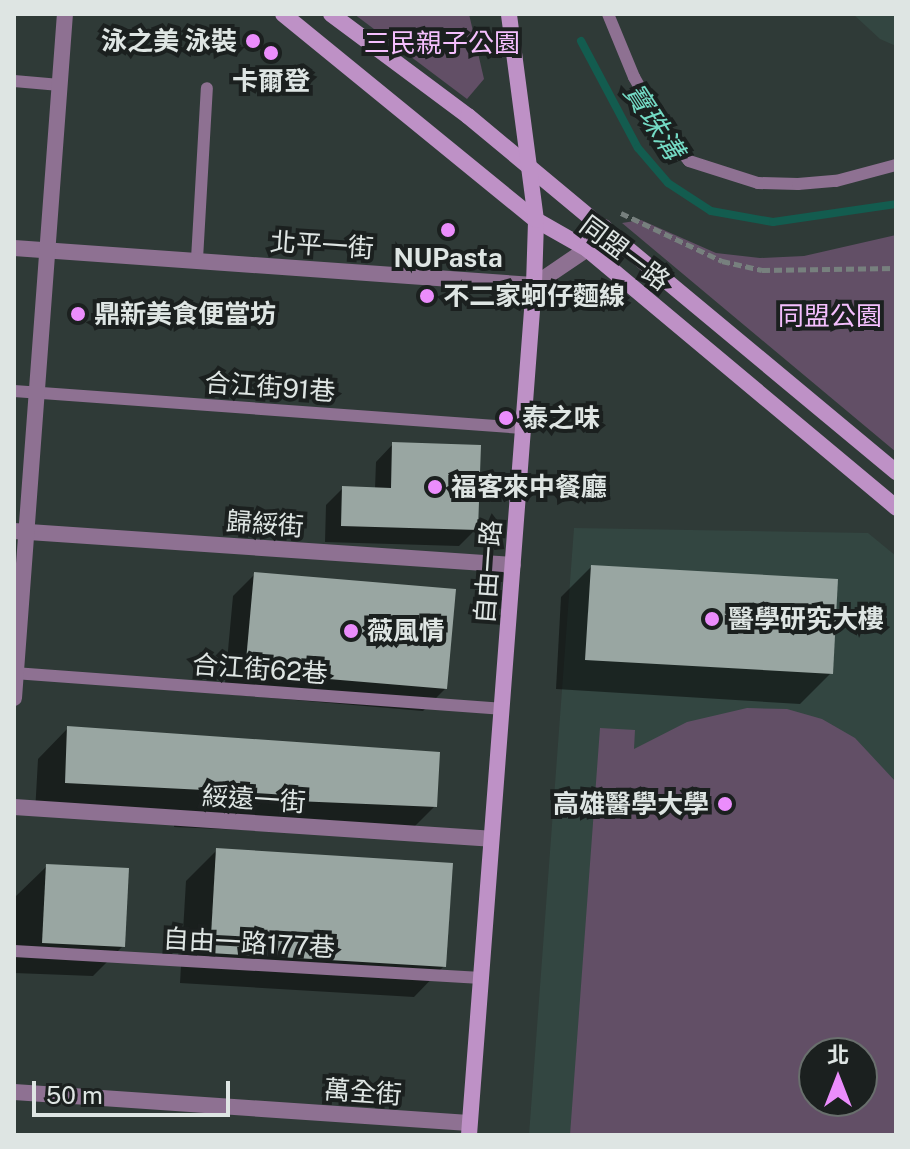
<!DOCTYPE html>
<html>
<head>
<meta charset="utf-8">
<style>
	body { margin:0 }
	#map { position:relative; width:910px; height:1149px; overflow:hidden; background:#2f3a37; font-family:"Public Sans","Noto Sans TC",sans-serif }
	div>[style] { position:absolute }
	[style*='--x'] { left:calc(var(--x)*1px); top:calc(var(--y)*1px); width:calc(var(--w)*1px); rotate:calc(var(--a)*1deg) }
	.built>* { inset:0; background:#334641 }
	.green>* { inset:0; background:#624f66 }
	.shadow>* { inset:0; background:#0007 }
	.stream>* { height:8px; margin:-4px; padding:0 4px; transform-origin:4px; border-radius:4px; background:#135c4f }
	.building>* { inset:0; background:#99a6a2 }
	.path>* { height:5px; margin-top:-2.5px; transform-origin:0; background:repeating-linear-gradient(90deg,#77807e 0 8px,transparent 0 12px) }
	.lane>* { height:12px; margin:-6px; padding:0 6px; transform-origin:6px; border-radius:6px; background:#8e7192 }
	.street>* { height:16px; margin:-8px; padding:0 8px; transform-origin:8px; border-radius:8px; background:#8e7192 }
	.secondary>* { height:16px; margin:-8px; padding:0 8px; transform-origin:8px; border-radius:8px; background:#be91c6 }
	.dots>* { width:22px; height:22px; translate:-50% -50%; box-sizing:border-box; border:4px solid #1b201f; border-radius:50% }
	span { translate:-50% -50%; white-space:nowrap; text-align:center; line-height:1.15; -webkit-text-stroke:8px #1b201f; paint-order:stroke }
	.poi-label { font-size:26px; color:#dee5e3; font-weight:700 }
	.right { translate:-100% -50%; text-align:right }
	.left { translate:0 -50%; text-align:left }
	.park-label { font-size:26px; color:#f5bffe }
	.street-label { font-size:26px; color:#dee5e3 }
	.water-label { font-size:28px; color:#73dac4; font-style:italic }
	.frame { position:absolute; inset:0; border:16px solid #dee5e3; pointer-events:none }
	.north { position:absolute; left:798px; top:1037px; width:80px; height:80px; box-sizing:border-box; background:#1b201f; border:2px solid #696f6d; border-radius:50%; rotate:0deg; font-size:22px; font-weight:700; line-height:32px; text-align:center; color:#dee5e3 }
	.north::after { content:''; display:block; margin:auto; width:28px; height:36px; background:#eb8dfc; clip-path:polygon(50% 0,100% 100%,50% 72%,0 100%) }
	.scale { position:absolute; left:32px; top:1081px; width:198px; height:36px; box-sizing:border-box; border:4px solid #dee5e3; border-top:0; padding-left:10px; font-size:24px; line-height:28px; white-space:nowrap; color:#dee5e3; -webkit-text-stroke:6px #1b201f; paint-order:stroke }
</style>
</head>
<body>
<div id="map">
	<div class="built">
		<i style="clip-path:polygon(853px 14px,896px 14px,896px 46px,880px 39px)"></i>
		<i style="clip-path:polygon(evenodd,574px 528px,868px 533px,896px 556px,896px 1135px,529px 1135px,574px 528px,814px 1053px,862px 1053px,862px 1101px,814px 1101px,814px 1053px)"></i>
	</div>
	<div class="green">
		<i style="clip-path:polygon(354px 14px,469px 14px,484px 79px,467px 99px)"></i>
		<i style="clip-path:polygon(641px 220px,716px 253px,760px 258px,804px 256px,896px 235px,896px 452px,622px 223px)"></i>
		<i style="clip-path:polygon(evenodd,747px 708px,787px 709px,822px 719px,855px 738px,896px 782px,896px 1135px,570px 1135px,600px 728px,635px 730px,634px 749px,687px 722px,747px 708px,814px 1053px,862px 1053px,862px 1101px,814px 1101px,814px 1053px)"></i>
	</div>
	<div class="shadow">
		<i style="clip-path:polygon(393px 444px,476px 529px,459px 546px,325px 542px,326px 505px,343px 488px,375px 489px,376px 462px)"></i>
		<i style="clip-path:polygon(591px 567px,831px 673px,800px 704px,556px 689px,561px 597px)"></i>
		<i style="clip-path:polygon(255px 574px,445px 689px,423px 711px,224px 694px,233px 596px)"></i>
		<i style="clip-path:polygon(68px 728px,435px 806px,404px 837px,174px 827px,175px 820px,35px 813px,38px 759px)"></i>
		<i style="clip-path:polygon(217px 850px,444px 966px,414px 997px,180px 983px,186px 881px)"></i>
		<i style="clip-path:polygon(47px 866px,123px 946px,93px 976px,14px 973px,16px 896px)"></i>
	</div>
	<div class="stream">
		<i style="--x:581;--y:41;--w:121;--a:62"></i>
		<i style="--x:638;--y:148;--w:46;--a:49.4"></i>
		<i style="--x:668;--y:183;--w:51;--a:33.1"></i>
		<i style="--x:711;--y:211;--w:63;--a:10.1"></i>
		<i style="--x:773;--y:222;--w:124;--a:-8.3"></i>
	</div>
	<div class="building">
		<i style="clip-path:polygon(392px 442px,481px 445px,478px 530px,341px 526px,342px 486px,391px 488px)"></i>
		<i style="clip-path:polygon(591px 565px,838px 579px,833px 674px,585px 660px)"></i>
		<i style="clip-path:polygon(254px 572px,456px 589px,447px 689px,245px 672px)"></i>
		<i style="clip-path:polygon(67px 726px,440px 752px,437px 807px,204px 797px,204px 790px,65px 783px)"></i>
		<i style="clip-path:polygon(216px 848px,453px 863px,446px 967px,210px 953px)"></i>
		<i style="clip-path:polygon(46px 864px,129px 868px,125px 947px,42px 943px)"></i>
	</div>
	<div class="path">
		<i style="--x:621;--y:213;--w:112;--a:25.4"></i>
		<i style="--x:722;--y:261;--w:41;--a:12.7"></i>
		<i style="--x:762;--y:270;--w:134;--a:-0.9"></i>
	</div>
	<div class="lane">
		<i style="--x:608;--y:14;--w:68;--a:67.6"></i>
		<i style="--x:634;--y:77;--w:60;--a:60.9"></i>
		<i style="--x:663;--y:129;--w:41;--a:50.9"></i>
		<i style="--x:689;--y:161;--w:72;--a:17.7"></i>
		<i style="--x:758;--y:183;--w:40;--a:1.4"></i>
		<i style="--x:798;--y:184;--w:38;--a:-5"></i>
		<i style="--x:836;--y:181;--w:62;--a:-14.9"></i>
		<i style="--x:14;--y:81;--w:46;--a:5"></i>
		<i style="--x:197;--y:259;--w:171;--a:-86.7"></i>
		<i style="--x:14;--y:391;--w:510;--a:4.16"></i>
		<i style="--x:14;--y:673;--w:488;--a:4.2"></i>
		<i style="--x:14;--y:951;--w:468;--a:3.3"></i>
	</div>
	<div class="street">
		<i style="--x:14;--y:248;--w:521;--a:4.07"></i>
		<i style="--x:534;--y:285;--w:64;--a:-34.2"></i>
		<i style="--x:587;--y:249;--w:28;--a:-52"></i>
		<i style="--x:14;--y:531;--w:500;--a:3.9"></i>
		<i style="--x:14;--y:698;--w:686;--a:-85.74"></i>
		<i style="--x:14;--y:807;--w:478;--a:3.8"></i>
		<i style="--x:14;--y:1092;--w:456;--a:3.9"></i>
	</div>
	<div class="secondary">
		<i style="--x:283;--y:14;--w:326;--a:39.2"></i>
		<i style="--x:536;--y:220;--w:59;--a:29.6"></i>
		<i style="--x:587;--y:249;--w:403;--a:39.9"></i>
		<i style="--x:331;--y:14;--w:171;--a:36.7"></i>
		<i style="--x:468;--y:116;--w:557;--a:39.75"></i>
		<i style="--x:469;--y:1135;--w:852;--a:-85.63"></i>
		<i style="--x:534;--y:285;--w:65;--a:-88.2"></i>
		<i style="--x:536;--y:220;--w:208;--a:-97.5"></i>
	</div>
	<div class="dots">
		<i style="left:253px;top:41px;background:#eb8dfc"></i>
		<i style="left:271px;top:53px;background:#eb8dfc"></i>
		<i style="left:448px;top:230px;background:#eb8dfc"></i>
		<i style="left:427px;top:296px;background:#eb8dfc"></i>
		<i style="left:78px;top:314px;background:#eb8dfc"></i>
		<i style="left:506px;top:418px;background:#eb8dfc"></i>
		<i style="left:435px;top:487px;background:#eb8dfc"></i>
		<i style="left:712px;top:619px;background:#eb8dfc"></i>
		<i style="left:351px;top:631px;background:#eb8dfc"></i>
		<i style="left:725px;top:804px;background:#eb8dfc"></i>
	</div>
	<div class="poi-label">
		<span class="right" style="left:237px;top:41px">泳之美 泳裝</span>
		<span style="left:271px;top:81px">卡爾登</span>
		<span style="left:448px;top:258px">NUPasta</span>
		<span class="left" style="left:443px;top:296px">不二家蚵仔麵線</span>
		<span class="left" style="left:94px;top:314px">鼎新美食便當坊</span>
		<span class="left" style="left:522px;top:418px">泰之味</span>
		<span class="left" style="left:451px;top:487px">福客來中餐廳</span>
		<span class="left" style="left:728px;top:619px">醫學研究大樓</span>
		<span class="left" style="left:367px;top:631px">薇風情</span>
		<span class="right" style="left:709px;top:804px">高雄醫學大學</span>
	</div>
	<div class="park-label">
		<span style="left:442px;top:43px">三民親子公園</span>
		<span style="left:830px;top:316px">同盟公園</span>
	</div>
	<div class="street-label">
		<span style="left:322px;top:245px;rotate:4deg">北平一街</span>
		<span style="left:625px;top:253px;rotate:37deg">同盟一路</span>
		<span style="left:270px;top:387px;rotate:4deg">合江街91巷</span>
		<span style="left:265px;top:524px;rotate:4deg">歸綏街</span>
		<span style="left:488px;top:572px;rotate:-86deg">自由一路</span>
		<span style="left:260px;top:669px;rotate:4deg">合江街62巷</span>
		<span style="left:254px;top:799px;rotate:4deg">綏遠一街</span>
		<span style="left:249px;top:943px;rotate:3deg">自由一路177巷</span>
		<span style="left:363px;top:1092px;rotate:4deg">萬全街</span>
	</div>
	<div class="water-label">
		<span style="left:654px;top:121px;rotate:57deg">寶珠溝</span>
	</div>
	<div class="frame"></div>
	<div class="north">北</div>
	<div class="scale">50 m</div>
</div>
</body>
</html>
